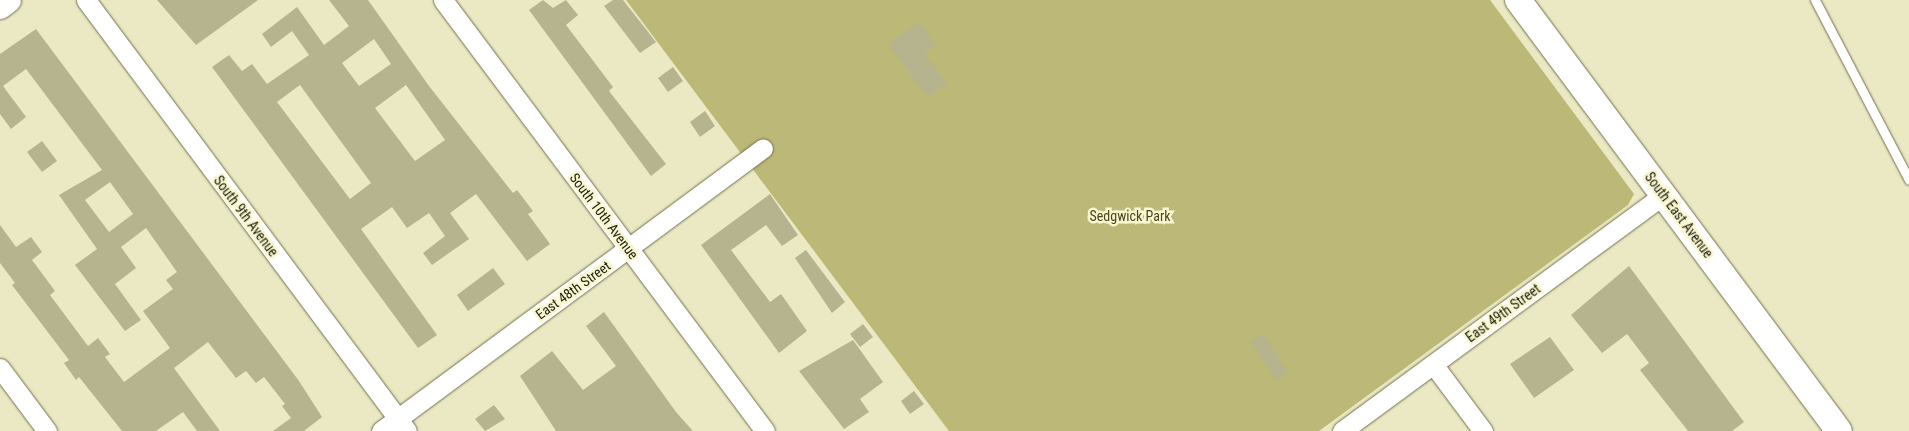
<!DOCTYPE html>
<html>
<head>
<meta charset="utf-8">
<style>
	body { margin:0 }
	#map { position:relative; width:1909px; height:431px; overflow:hidden; background:#ebe9c3; font-family:"Roboto Condensed",sans-serif }
	div>[style] { position:absolute }
	[style*='--x'] { left:calc(var(--x)*1px); top:calc(var(--y)*1px); width:calc(var(--w)*1px); rotate:calc(var(--a)*1deg) }
	.green>* { inset:0; background:#bcb877 }
	.building>* { inset:0; background:#b5b48f }
	.roads { filter:drop-shadow(0 0 1px #72704e) drop-shadow(0 0 1px #72704e) }
	.service>* { height:9px; margin:-4.5px; padding:0 4.5px; transform-origin:4.5px; border-radius:4.5px; background:#fff }
	.minor>* { height:19px; margin:-9.5px; padding:0 9.5px; transform-origin:9.5px; border-radius:9.5px; background:#fff }
	.secondary>* { height:26px; margin:-13px; padding:0 13px; transform-origin:13px; border-radius:13px; background:#fff }
	span { translate:-50% -50%; white-space:nowrap; text-align:center; line-height:1.15; -webkit-text-stroke:5px #f8f7d0; paint-order:stroke }
	.street-label { font-size:14px; color:#222113 }
	.park-label { font-size:14px; color:#48451c }
</style>
</head>
<body>
<div id="map">
	<div class="green">
		<i style="clip-path:polygon(626px 0,1490px 0,1634px 194px,1628px 205px,1319px 431px,949px 431px)"></i>
	</div>
	<div class="building">
		<i style="clip-path:polygon(157px 0,258px 0,196px 45px)"></i>
		<i style="clip-path:polygon(evenodd,329px 0,368px 0,429px 86px,513px 193px,517px 190px,533px 211px,528px 214px,550px 244px,527px 261px,476px 194px,450px 213px,469px 239px,432px 265px,423px 253px,445px 236px,429px 213px,407px 228px,392px 207px,361px 229px,437px 335px,418px 348px,212px 67px,229px 55px,242px 71px,252px 64px,267px 84px,309px 55px,292px 31px,271px 47px,262px 34px,297px 7px,324px 45px,349px 26px,329px 0,374px 39px,391px 64px,359px 86px,342px 63px,374px 39px,329px 0,300px 85px,371px 183px,350px 199px,277px 102px,300px 85px,329px 0,406px 85px,445px 140px,415px 161px,375px 108px,406px 85px)"></i>
		<i style="clip-path:polygon(543px 0,553px 8px,566px 0,578px 15px,566px 25px,613px 87px,609px 91px,666px 164px,651px 176px,529px 10px)"></i>
		<i style="clip-path:polygon(613px 0,623px 0,656px 42px,640px 53px,604px 6px)"></i>
		<i style="clip-path:polygon(919px 23px,936px 45px,924px 53px,947px 83px,928px 97px,888px 44px)"></i>
		<i style="clip-path:polygon(evenodd,36px 29px,299px 381px,322px 417px,304px 431px,273px 431px,291px 418px,282px 406px,285px 404px,264px 377px,256px 383px,246px 371px,236px 378px,208px 342px,174px 368px,220px 431px,197px 431px,183px 412px,156px 431px,122px 431px,79px 377px,76px 380px,64px 363px,69px 360px,12px 285px,15px 283px,0 263px,0 225px,16px 247px,31px 237px,42px 252px,32px 260px,55px 291px,50px 295px,88px 346px,98px 338px,110px 354px,105px 357px,124px 382px,170px 348px,143px 311px,173px 289px,166px 280px,177px 272px,146px 228px,121px 247px,136px 268px,115px 284px,141px 320px,125px 331px,75px 265px,97px 249px,59px 195px,102px 170px,26px 69px,3px 86px,26px 117px,11px 129px,0 114px,0 54px,36px 29px,110px 182px,133px 214px,109px 232px,85px 200px,110px 182px)"></i>
		<i style="clip-path:polygon(673px 67px,683px 81px,668px 92px,658px 78px)"></i>
		<i style="clip-path:polygon(705px 111px,715px 126px,700px 137px,690px 122px)"></i>
		<i style="clip-path:polygon(42px 141px,57px 161px,42px 172px,27px 152px)"></i>
		<i style="clip-path:polygon(770px 194px,798px 235px,782px 246px,766px 225px,731px 250px,770px 302px,781px 294px,807px 331px,779px 353px,701px 245px)"></i>
		<i style="clip-path:polygon(806px 250px,845px 302px,832px 313px,795px 258px)"></i>
		<i style="clip-path:polygon(1629px 266px,1744px 422px,1732px 431px,1688px 431px,1640px 370px,1649px 363px,1627px 334px,1602px 353px,1571px 315px)"></i>
		<i style="clip-path:polygon(493px 268px,505px 284px,468px 311px,457px 295px)"></i>
		<i style="clip-path:polygon(604px 312px,676px 412px,693px 431px,556px 431px,520px 376px,552px 351px,583px 390px,616px 366px,586px 326px)"></i>
		<i style="clip-path:polygon(863px 324px,873px 337px,860px 347px,850px 334px)"></i>
		<i style="clip-path:polygon(1263px 334px,1288px 372px,1276px 380px,1251px 342px)"></i>
		<i style="clip-path:polygon(1550px 337px,1574px 370px,1534px 398px,1510px 364px)"></i>
		<i style="clip-path:polygon(853px 340px,883px 382px,860px 399px,869px 412px,844px 429px,799px 371px)"></i>
		<i style="clip-path:polygon(914px 391px,924px 404px,910px 414px,901px 401px)"></i>
		<i style="clip-path:polygon(494px 405px,505px 419px,485px 431px,475px 419px)"></i>
	</div>
	<div class="roads">
		<div class="service">
			<i style="--x:1815;--y:0;--w:203;--a:62.4"></i>
		</div>
		<div class="minor">
			<i style="--x:86;--y:0;--w:537;--a:53.32"></i>
			<i style="--x:443;--y:0;--w:538;--a:53.24"></i>
			<i style="--x:1433;--y:364;--w:84;--a:53.3"></i>
			<i style="--x:0;--y:368;--w:79;--a:53.3"></i>
			<i style="--x:381;--y:431;--w:475;--a:-36.5"></i>
			<i style="--x:1342;--y:431;--w:398;--a:-36.3"></i>
		</div>
		<div class="secondary">
			<i style="--x:1518;--y:0;--w:537;--a:53.32"></i>
			<i style="--x:0;--y:6;--w:10;--a:-37"></i>
		</div>
	</div>
	<div class="street-label">
		<span style="left:1679px;top:215px;rotate:53deg">South East Avenue</span>
		<span style="left:246px;top:216px;rotate:53deg">South 9th Avenue</span>
		<span style="left:604px;top:216px;rotate:53deg">South 10th Avenue</span>
		<span style="left:573px;top:290px;rotate:-36deg">East 48th Street</span>
		<span style="left:1503px;top:313px;rotate:-36deg">East 49th Street</span>
	</div>
	<div class="park-label">
		<span style="left:1130px;top:216px">Sedgwick Park</span>
	</div>
</div>
</body>
</html>
